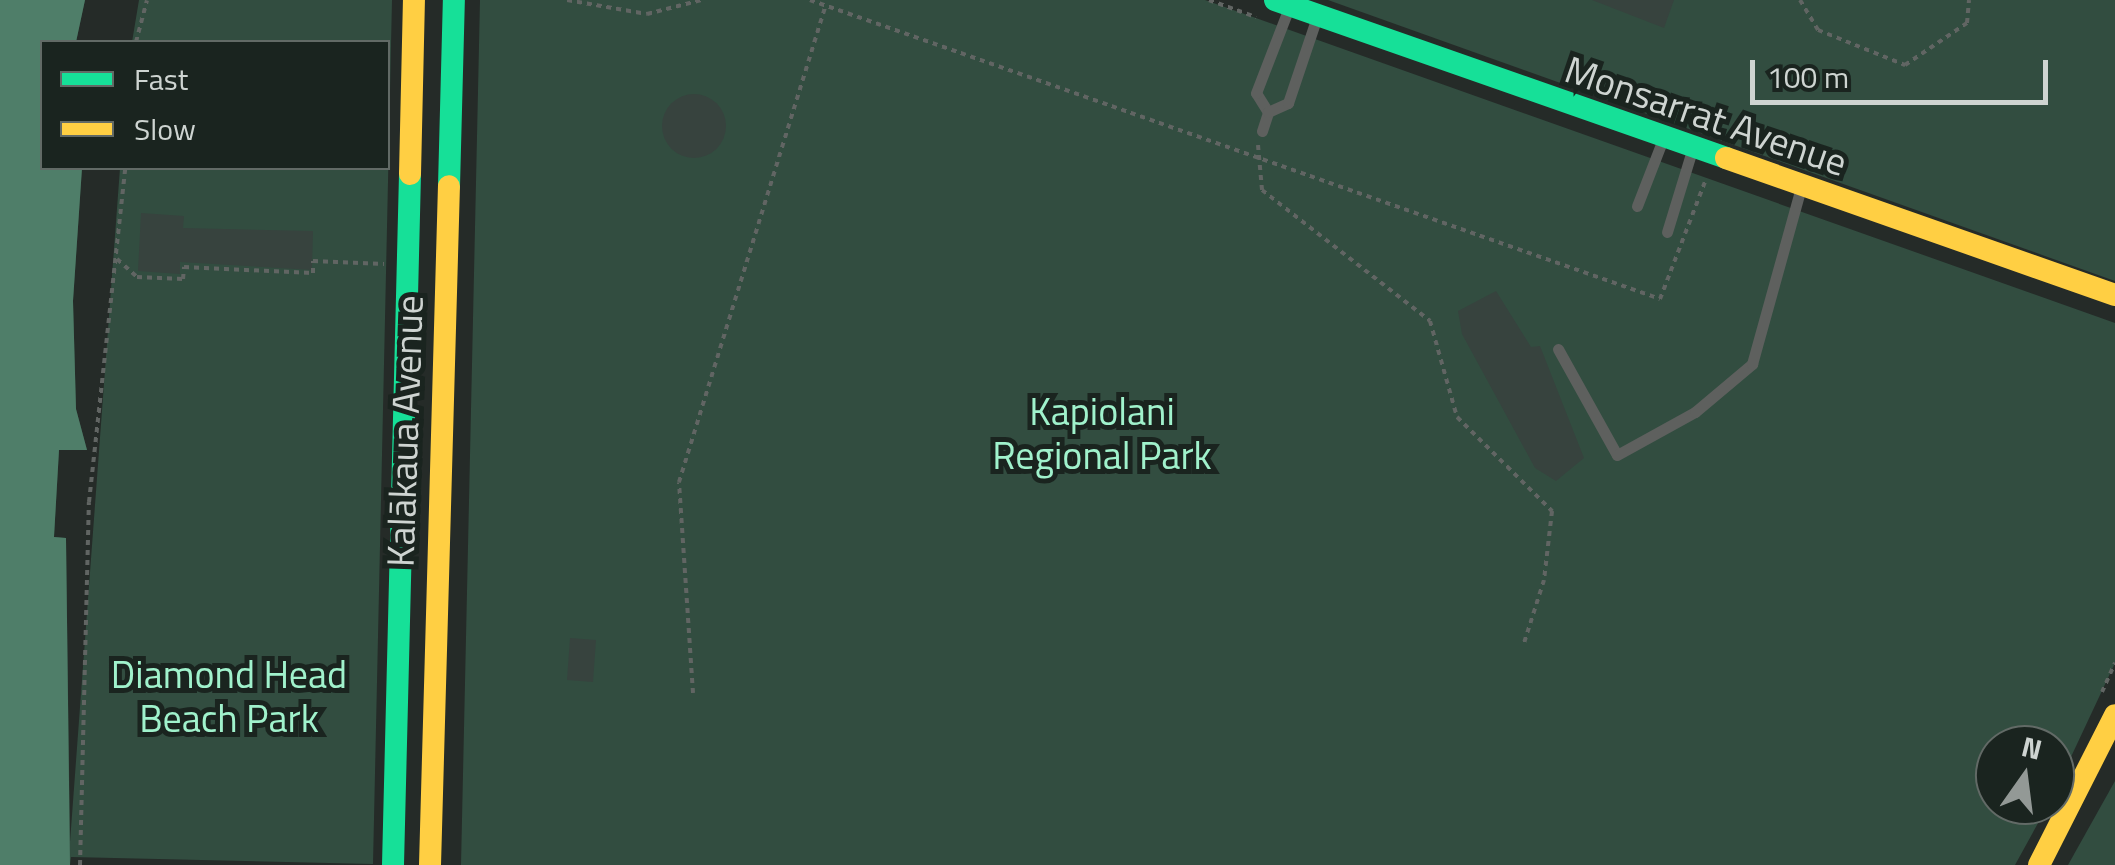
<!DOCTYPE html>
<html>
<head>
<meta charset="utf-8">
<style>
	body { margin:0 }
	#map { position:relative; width:2115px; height:865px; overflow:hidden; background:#252b28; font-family:"Titillium Web",sans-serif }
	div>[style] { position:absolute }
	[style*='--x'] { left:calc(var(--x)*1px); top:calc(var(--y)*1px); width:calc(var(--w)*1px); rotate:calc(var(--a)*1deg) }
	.green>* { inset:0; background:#324d40 }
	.water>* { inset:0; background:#4f7e69 }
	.building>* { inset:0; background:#37433e }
	.round { border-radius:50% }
	.path>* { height:4px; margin-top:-2px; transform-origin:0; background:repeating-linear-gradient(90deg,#616563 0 5px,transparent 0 10px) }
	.lane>* { height:11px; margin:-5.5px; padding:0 5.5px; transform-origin:5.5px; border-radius:5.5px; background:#5e605e }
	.fast>* { height:22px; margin:-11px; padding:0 11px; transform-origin:11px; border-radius:11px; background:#16e098 }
	.slow>* { height:22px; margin:-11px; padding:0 11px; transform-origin:11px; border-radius:11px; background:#ffcf43 }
	span { translate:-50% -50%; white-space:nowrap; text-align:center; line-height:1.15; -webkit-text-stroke:10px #1a241f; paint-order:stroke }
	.street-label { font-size:38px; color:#ced4d1 }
	.park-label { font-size:38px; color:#a0f2cc }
	.legend { position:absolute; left:40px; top:40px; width:350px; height:130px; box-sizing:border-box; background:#1a241f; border:2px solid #626a66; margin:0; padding:12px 18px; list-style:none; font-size:30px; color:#ced4d1 }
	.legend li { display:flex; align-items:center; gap:20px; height:50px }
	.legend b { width:50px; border:2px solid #626a66 }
	.north { position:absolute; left:1975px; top:725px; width:100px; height:100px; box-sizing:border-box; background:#1a241f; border:2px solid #626a66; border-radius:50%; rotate:14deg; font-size:28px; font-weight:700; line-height:40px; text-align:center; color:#ced4d1 }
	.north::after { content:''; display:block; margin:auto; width:35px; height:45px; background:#939996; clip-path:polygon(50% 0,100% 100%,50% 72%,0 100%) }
	.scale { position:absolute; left:1750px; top:60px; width:298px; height:45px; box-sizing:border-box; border:5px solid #ced4d1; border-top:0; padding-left:12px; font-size:30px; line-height:35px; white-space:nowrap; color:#ced4d1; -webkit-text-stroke:8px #1a241f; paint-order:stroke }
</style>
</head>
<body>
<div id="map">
	<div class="green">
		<i style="clip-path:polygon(0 0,85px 0,76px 42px,42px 42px,42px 168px,82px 168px,73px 301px,76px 409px,87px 450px,59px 450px,54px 537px,66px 538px,70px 842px,120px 168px,388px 168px,388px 42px,132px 42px,139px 0,392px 0,373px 864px,71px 857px,70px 865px,0 865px)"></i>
		<i style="clip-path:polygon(480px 0,1205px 0,2115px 323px,2115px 663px,2055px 791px,2055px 745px,1995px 745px,1995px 805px,2048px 805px,2015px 865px,461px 865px)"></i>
		<i style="clip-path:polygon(1328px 0,2115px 0,2115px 281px)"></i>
		<i style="clip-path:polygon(2115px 781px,2115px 865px,2068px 865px)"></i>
	</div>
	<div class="water">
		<i style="clip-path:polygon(0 0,85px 0,76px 42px,42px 42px,42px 168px,82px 168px,73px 301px,76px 409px,87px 450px,59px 450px,54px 537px,66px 538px,70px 865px,0 865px)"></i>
	</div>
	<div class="building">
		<i style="clip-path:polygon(1592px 0,1674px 0,1664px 28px)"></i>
		<i class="round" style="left:662px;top:94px;width:64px;height:64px"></i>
		<i style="clip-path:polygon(141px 213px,184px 216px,183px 228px,313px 231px,312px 270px,180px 262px,180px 274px,138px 271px)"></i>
		<i style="clip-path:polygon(1496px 291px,1531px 347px,1540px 346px,1584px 458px,1556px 481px,1535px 468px,1462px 334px,1458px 311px)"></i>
		<i style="clip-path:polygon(570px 638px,596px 640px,593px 682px,567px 680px)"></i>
	</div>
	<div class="path">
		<i style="--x:567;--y:0;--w:81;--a:9.9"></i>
		<i style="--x:647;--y:14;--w:56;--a:-14.5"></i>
		<i style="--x:810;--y:0;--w:901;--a:19.38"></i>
		<i style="--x:1660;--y:299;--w:129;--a:-69"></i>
		<i style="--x:1209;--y:0;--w:50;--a:19.9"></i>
		<i style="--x:1800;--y:0;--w:35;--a:59"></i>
		<i style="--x:1818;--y:30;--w:94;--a:21.9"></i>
		<i style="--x:1905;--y:65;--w:75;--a:-34.1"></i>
		<i style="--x:1967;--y:23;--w:23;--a:-85"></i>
		<i style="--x:136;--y:42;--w:43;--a:-75.3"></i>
		<i style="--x:1258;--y:145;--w:45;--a:84.9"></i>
		<i style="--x:1262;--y:190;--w:213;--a:37.9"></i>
		<i style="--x:1430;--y:321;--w:100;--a:74.3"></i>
		<i style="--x:1457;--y:417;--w:134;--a:44.7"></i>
		<i style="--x:1552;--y:511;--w:69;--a:96.6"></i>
		<i style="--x:1544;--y:580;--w:66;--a:107.6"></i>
		<i style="--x:117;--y:259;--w:27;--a:42"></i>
		<i style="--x:137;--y:277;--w:46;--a:2.5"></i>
		<i style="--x:183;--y:279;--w:12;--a:-85"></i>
		<i style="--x:184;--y:267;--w:129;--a:2.7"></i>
		<i style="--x:313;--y:273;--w:12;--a:-90"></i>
		<i style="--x:313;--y:261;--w:71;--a:2.4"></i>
		<i style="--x:2102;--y:692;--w:32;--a:-66"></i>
		<i style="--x:693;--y:693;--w:211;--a:-93.8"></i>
		<i style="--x:679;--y:482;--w:499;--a:-72.9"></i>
		<i style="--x:80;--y:865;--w:363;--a:-88.6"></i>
		<i style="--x:89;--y:502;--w:336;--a:-83.8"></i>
	</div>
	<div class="lane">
		<i style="--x:1268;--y:112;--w:22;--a:-122"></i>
		<i style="--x:1256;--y:93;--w:89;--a:-68.9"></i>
		<i style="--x:1262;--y:131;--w:20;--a:-72"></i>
		<i style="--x:1268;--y:112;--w:22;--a:-24"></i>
		<i style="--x:1288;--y:103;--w:88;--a:-71.4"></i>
		<i style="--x:1637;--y:206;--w:72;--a:-68.8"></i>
		<i style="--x:1667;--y:232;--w:86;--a:-73"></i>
		<i style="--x:1558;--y:349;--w:121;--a:60.9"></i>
		<i style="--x:1617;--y:455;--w:89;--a:-28.9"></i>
		<i style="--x:1695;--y:412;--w:75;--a:-40.1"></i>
		<i style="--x:1752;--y:364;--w:184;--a:-74.5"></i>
	</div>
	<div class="fast">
		<i style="--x:1275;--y:0;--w:478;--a:19.3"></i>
		<i style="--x:449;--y:186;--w:186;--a:-88.5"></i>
		<i style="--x:393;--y:865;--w:691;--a:-88.59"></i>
	</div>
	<div class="slow">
		<i style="--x:1726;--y:158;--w:412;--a:19.4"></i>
		<i style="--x:410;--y:174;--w:174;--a:-88.7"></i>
		<i style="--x:430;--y:865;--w:679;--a:-88.4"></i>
		<i style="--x:2039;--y:865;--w:168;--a:-63.1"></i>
	</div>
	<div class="street-label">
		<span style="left:1706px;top:116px;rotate:19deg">Monsarrat Avenue</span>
		<span style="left:405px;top:431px;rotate:-88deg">Kalākaua Avenue</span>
	</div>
	<div class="park-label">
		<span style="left:1102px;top:434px">Kapiolani<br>Regional Park</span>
		<span style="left:229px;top:697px">Diamond Head<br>Beach Park</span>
	</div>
	<ul class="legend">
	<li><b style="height:12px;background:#16e098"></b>Fast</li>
	<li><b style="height:12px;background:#ffcf43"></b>Slow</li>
	</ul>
	<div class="north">N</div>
	<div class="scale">100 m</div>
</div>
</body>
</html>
